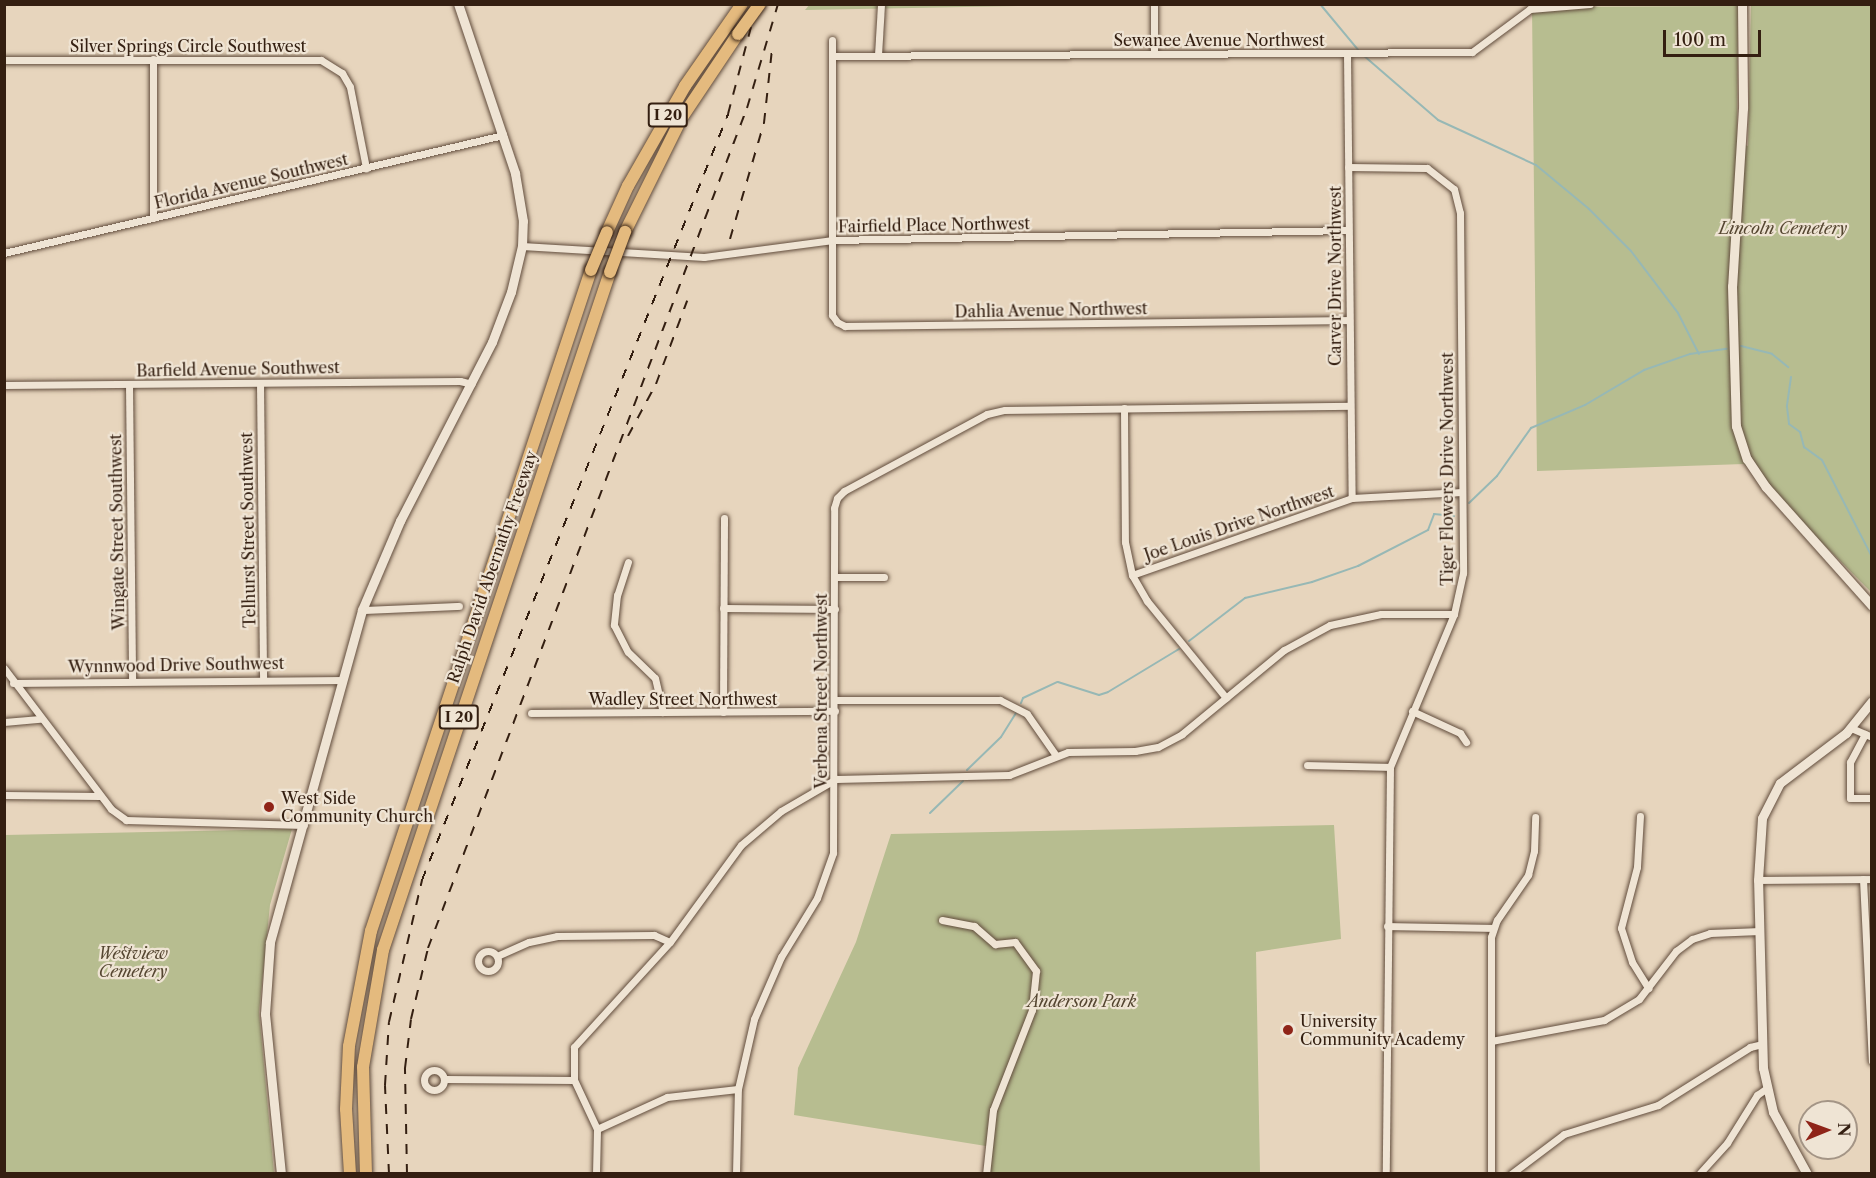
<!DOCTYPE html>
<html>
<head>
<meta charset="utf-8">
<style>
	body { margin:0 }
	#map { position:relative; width:1876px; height:1178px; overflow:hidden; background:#e7d5bd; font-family:"Libre Caslon Text",serif }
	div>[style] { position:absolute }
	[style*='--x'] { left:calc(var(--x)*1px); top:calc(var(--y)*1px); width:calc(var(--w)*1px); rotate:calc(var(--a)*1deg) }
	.green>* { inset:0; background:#b7bd90 }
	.stream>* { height:2px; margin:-1px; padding:0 1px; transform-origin:1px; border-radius:1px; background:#97b8b5 }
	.roads { filter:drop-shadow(0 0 2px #614c3c) drop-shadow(0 0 2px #614c3c) }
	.street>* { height:7px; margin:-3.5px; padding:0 3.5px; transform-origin:3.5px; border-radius:3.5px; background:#efe4d4 }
	.street>.ring { margin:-3.5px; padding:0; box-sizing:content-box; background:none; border:7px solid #efe4d4; border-radius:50% }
	.secondary>* { height:9px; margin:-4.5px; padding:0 4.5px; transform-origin:4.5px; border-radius:4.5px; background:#efe4d4 }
	.highway>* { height:12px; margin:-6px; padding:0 6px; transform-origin:6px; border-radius:6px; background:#e4ba7e }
	.rail>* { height:2px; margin-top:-1px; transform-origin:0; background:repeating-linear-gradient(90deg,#341f11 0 10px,transparent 0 20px) }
	.bridges { filter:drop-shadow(0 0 2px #341f11) drop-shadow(0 0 2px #341f11) }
	.highway-bridge>* { height:12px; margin:-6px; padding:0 6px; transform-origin:6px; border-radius:6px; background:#e4ba7e }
	.dots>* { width:16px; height:16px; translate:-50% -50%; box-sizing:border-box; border:3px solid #efe4d4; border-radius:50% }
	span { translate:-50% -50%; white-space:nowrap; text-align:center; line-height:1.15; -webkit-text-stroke:4.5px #efe4d4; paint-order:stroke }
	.shield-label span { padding:2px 4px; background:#efe4d4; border:2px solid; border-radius:4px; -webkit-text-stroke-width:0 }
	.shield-label { font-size:15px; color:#341f11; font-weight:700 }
	.street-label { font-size:16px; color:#341f11 }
	.park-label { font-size:16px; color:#554631; font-style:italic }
	.poi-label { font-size:16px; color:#341f11 }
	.left { translate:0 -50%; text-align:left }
	.frame { position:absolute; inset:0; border:6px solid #341f11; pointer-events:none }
	.north { position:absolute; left:1798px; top:1100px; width:60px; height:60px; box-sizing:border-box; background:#efe4d4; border:2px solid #a49586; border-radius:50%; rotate:89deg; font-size:16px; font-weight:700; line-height:24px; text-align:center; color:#341f11 }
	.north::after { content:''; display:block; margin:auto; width:21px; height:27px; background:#8f2418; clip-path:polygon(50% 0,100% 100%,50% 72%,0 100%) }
	.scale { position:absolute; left:1663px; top:30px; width:98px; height:27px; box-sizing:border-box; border:3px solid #341f11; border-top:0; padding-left:8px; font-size:18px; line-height:21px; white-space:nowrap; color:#341f11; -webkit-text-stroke:4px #efe4d4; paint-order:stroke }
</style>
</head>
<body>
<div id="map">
	<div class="green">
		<i style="clip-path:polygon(810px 4px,1076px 5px,805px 10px)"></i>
		<i style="clip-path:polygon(1751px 5px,1871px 5px,1871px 592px,1744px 464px,1537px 471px,1532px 7px,1738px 6px,1737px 142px,1748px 146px)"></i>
		<i style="clip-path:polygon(1334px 825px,1341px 939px,1256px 952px,1260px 1173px,989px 1173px,992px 1147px,794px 1115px,798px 1068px,856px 942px,891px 834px)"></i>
		<i style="clip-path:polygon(292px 829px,270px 905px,259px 1012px,274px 1173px,5px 1173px,5px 835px)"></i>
	</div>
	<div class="stream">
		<i style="--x:1320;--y:4;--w:61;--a:50.3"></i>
		<i style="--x:1363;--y:55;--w:99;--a:40.9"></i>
		<i style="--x:1438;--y:120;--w:108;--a:24.7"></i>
		<i style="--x:1536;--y:165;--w:69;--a:39.7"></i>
		<i style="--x:1589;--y:209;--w:59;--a:45"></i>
		<i style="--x:1631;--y:251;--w:78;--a:52.8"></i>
		<i style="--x:1678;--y:313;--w:46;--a:62.9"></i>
		<i style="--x:1741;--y:346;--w:32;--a:14"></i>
		<i style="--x:1772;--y:354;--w:21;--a:39"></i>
		<i style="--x:1791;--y:377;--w:30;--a:98"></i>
		<i style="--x:1787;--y:407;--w:17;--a:83"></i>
		<i style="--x:1789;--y:424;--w:14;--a:36"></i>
		<i style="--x:1800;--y:432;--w:16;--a:75"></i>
		<i style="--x:1804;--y:447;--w:22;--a:36"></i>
		<i style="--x:1822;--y:460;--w:109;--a:62.7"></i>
		<i style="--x:1469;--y:503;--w:39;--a:-44"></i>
		<i style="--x:1497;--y:476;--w:59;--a:-54.7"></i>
		<i style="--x:1531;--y:428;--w:59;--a:-23.1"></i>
		<i style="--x:1585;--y:405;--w:69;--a:-30.7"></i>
		<i style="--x:1644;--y:370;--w:49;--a:-19.2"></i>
		<i style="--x:1690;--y:354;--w:37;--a:-8"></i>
		<i style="--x:1189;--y:641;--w:71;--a:-37.5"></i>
		<i style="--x:1245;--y:598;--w:69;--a:-13.4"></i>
		<i style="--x:1312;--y:582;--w:49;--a:-19.2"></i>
		<i style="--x:1358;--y:566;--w:79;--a:-27.2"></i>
		<i style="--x:1428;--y:530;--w:17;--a:-69"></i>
		<i style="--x:1434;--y:514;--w:20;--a:6"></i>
		<i style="--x:1021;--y:703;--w:5;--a:-68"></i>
		<i style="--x:1023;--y:698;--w:38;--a:-25"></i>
		<i style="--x:1058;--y:682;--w:43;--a:17.6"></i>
		<i style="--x:1099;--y:695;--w:9;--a:-18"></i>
		<i style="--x:1108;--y:692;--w:83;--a:-31.2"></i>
		<i style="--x:967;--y:770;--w:47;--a:-44.1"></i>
		<i style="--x:1001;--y:737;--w:28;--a:-58"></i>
		<i style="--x:930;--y:813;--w:46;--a:-44.1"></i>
	</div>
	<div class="roads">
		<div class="street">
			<i style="--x:832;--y:40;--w:275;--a:90"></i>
			<i style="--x:832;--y:315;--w:9;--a:54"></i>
			<i style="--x:837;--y:322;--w:9;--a:27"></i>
			<i style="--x:845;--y:326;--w:504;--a:-0.68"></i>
			<i style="--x:1154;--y:53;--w:49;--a:-90"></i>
			<i style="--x:1347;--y:53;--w:445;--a:89.4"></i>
			<i style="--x:878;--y:55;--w:51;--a:-86.6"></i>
			<i style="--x:832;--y:56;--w:640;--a:-0.36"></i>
			<i style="--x:1472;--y:52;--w:72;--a:-36.6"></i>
			<i style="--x:1530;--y:9;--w:60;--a:-4.8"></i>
			<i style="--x:4;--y:60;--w:317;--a:0"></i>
			<i style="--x:321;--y:60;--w:25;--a:32"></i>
			<i style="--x:342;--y:73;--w:16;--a:60"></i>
			<i style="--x:350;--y:87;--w:83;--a:78.8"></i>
			<i style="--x:1348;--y:167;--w:79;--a:0.7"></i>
			<i style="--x:1427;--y:168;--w:34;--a:38"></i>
			<i style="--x:1454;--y:189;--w:25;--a:76"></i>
			<i style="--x:1460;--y:213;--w:360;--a:89.5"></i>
			<i style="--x:1463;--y:573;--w:42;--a:102.4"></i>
			<i style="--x:1454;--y:614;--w:166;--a:112.7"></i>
			<i style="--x:1390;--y:767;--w:407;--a:90.6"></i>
			<i style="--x:153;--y:218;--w:159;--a:-90"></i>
			<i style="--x:522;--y:246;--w:182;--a:3.5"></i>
			<i style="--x:704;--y:257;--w:130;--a:-7.5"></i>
			<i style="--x:833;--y:240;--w:515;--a:-1.11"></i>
			<i style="--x:4;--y:253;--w:513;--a:-13.3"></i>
			<i style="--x:260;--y:383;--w:295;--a:89.4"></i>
			<i style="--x:129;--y:384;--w:296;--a:89.4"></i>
			<i style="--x:4;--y:385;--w:456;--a:-0.5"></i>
			<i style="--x:460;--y:381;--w:12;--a:14"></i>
			<i style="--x:1124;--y:408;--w:134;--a:89.6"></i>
			<i style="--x:1125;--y:542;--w:34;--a:78"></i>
			<i style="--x:1132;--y:575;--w:30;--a:60"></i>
			<i style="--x:1147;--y:601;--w:125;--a:50.8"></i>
			<i style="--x:628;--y:562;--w:35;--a:108"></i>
			<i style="--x:617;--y:595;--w:30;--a:96"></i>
			<i style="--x:614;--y:625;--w:30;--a:63"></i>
			<i style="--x:628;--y:652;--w:37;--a:44"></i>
			<i style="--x:655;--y:678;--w:35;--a:77"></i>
			<i style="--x:1132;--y:575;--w:233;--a:-19.3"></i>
			<i style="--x:1352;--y:498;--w:110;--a:-3.1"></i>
			<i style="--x:834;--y:577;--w:50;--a:0"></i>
			<i style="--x:723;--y:608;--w:112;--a:0.5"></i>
			<i style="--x:362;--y:610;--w:97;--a:-2.4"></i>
			<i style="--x:4;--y:668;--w:177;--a:52.8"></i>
			<i style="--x:111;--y:809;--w:19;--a:36"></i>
			<i style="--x:126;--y:820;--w:178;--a:1.6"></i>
			<i style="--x:13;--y:683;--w:327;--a:-0.5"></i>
			<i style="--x:835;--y:700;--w:165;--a:0"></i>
			<i style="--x:1000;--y:700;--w:30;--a:27"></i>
			<i style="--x:1027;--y:714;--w:49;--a:55"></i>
			<i style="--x:1412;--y:711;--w:53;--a:24.6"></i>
			<i style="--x:1460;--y:733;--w:11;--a:56"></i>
			<i style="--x:723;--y:712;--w:194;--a:-89.7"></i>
			<i style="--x:531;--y:713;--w:304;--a:-0.4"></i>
			<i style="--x:4;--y:722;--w:36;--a:-5"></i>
			<i style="--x:1851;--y:728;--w:23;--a:23"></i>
			<i style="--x:1865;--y:734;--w:32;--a:118"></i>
			<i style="--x:1850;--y:762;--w:36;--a:90"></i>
			<i style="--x:1850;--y:798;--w:22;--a:0"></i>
			<i style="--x:1307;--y:765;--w:83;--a:1.4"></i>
			<i style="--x:4;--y:795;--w:96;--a:0.6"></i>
			<i style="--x:1640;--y:816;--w:51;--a:93.4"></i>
			<i style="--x:1637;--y:867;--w:63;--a:104.7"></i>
			<i style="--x:1621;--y:928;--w:36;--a:72"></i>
			<i style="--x:1632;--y:962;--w:31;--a:58"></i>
			<i style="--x:1863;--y:879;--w:182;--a:87.2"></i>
			<i style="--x:1758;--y:880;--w:114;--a:-0.5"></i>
			<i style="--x:942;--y:920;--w:33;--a:11"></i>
			<i style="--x:974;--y:926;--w:28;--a:41"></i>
			<i style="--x:995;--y:944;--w:20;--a:-6"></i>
			<i style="--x:1015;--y:942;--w:36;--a:54"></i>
			<i style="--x:1036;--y:971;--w:39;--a:96"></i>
			<i style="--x:1032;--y:1010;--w:107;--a:111.3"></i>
			<i style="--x:993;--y:1110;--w:64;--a:96.2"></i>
			<i style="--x:1387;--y:926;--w:106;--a:1.1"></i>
			<i class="ring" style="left:478px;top:951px;width:13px;height:13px"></i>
			<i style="--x:497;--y:956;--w:35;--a:-24"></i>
			<i style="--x:529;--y:942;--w:29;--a:-12"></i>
			<i style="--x:557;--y:936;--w:97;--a:-0.6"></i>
			<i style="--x:654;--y:935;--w:17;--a:24"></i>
			<i style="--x:1491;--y:1041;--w:115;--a:-10.5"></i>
			<i style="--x:1604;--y:1020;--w:41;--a:-31"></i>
			<i style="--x:1639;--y:999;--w:61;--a:-52.4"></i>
			<i style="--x:1676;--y:951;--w:20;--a:-37"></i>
			<i style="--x:1692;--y:939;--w:19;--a:-18"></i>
			<i style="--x:1710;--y:933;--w:50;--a:-2.3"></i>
			<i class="ring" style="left:424px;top:1070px;width:13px;height:13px"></i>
			<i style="--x:444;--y:1079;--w:130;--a:0.4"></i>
			<i style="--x:597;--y:1129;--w:77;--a:-24.6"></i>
			<i style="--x:667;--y:1097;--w:71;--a:-6.4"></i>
			<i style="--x:596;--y:1174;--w:45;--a:-88.7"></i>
			<i style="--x:597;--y:1129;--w:54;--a:-115.1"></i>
			<i style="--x:574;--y:1080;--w:33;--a:-90"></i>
			<i style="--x:574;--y:1047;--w:142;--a:-47.6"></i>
			<i style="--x:670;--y:942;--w:120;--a:-53.8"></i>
			<i style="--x:741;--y:845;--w:52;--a:-40.4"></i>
			<i style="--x:781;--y:811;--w:64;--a:-30.2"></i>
			<i style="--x:836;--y:779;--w:173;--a:-1.3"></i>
			<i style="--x:1009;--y:775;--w:63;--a:-21.3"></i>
			<i style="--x:1068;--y:752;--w:67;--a:-0.9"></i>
			<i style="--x:1135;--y:751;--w:23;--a:-10"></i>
			<i style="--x:1158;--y:747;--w:27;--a:-28"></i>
			<i style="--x:1182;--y:734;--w:132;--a:-39.5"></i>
			<i style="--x:1284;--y:650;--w:52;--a:-28.5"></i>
			<i style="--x:1330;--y:625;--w:52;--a:-12.2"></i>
			<i style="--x:1381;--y:614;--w:73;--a:0"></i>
			<i style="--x:736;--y:1174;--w:85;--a:-88.7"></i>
			<i style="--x:738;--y:1089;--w:72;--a:-77.1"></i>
			<i style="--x:754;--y:1019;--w:68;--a:-66.5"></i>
			<i style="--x:781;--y:957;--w:69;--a:-58.6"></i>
			<i style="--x:817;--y:898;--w:48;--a:-70.4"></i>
			<i style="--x:833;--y:853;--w:345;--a:-89.8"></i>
			<i style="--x:834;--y:508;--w:10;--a:-73"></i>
			<i style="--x:837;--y:498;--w:10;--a:-45"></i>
			<i style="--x:844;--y:491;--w:162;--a:-28.3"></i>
			<i style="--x:987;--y:414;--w:18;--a:-13"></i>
			<i style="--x:1005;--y:410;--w:345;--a:-0.7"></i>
			<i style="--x:1491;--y:1174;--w:237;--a:-90"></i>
			<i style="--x:1491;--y:937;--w:18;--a:-71"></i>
			<i style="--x:1497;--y:920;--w:55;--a:-55.4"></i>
			<i style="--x:1528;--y:875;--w:25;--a:-76"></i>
			<i style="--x:1534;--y:851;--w:34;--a:-88"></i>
			<i style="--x:1511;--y:1174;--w:66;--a:-37"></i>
			<i style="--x:1564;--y:1134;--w:98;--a:-17.1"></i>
			<i style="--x:1658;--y:1105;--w:109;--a:-32.2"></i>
			<i style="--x:1750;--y:1047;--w:12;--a:-14"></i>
			<i style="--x:1699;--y:1174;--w:42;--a:-47.9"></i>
			<i style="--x:1727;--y:1143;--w:57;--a:-58"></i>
			<i style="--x:1757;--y:1095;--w:12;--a:-35"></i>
		</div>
		<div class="secondary">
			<i style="--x:1742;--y:4;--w:104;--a:89.4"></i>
			<i style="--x:1743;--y:108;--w:178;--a:93.5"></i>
			<i style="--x:1732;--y:286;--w:140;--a:88.4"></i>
			<i style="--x:1736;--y:426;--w:35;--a:72"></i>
			<i style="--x:1747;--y:459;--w:34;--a:56"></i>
			<i style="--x:1766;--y:487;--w:159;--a:48.3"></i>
			<i style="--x:281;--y:1174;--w:161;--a:-95.7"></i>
			<i style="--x:265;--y:1014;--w:72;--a:-86"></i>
			<i style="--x:270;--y:942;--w:345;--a:-74.5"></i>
			<i style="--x:362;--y:610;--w:97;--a:-66.9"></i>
			<i style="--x:400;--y:521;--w:201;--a:-62.8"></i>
			<i style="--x:492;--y:342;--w:53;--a:-69.2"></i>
			<i style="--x:511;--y:292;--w:47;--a:-76.6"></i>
			<i style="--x:522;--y:246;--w:25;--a:-88"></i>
			<i style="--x:523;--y:221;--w:49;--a:-99.5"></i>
			<i style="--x:515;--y:173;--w:178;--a:-108.6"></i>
			<i style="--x:1807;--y:1174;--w:71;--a:-118.7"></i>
			<i style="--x:1773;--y:1112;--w:45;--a:-102.8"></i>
			<i style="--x:1763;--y:1068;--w:188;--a:-91.5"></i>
			<i style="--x:1758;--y:880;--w:62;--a:-86.3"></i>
			<i style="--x:1762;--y:818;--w:39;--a:-63"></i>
			<i style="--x:1780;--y:783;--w:83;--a:-37.1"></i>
			<i style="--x:1846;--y:733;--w:41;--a:-50.9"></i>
		</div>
		<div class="highway">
			<i style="--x:607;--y:232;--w:51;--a:-65.5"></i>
			<i style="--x:628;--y:186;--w:115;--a:-60.3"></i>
			<i style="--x:685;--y:86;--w:100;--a:-55.2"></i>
			<i style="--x:625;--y:232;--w:126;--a:-63.6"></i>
			<i style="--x:681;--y:119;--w:102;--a:-56.2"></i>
			<i style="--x:350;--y:1174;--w:65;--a:-93.5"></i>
			<i style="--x:346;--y:1109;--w:63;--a:-87.3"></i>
			<i style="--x:349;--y:1046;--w:117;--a:-79.2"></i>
			<i style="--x:371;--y:931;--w:697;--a:-71.59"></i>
			<i style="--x:366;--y:1174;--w:107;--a:-91.6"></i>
			<i style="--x:363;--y:1067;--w:119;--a:-80.3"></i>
			<i style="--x:383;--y:950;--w:715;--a:-71.49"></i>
		</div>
	</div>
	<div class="rail">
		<i style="--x:730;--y:239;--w:121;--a:-73.7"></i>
		<i style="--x:764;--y:123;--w:74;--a:-83.8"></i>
		<i style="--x:628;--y:436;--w:59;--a:-61.7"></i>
		<i style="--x:656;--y:384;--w:89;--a:-69.5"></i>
		<i style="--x:389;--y:1174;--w:89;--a:-92.6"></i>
		<i style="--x:385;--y:1085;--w:63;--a:-86.4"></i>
		<i style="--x:389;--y:1022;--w:146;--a:-76.9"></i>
		<i style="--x:422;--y:880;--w:825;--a:-68.22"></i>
		<i style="--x:728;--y:114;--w:114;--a:-75.2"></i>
		<i style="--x:407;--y:1174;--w:106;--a:-91.1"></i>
		<i style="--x:405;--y:1068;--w:49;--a:-83"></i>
		<i style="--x:411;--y:1019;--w:73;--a:-76.5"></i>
		<i style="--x:428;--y:948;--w:899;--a:-69.21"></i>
		<i style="--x:747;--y:108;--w:109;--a:-73.4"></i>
	</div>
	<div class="bridges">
		<div class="highway-bridge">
			<i style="--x:738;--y:34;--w:37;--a:-54"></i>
			<i style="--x:591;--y:270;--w:41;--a:-67.2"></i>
			<i style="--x:610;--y:272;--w:43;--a:-69.4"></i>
		</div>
	</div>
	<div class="dots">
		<i style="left:269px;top:807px;background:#8f2418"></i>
		<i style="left:1288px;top:1030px;background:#8f2418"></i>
	</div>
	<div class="shield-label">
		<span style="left:668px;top:115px">I 20</span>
		<span style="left:459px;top:717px">I 20</span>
	</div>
	<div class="street-label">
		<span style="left:1219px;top:40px">Sewanee Avenue Northwest</span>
		<span style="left:188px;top:46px">Silver Springs Circle Southwest</span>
		<span style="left:251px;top:181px;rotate:-13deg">Florida Avenue Southwest</span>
		<span style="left:934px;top:225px;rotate:-1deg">Fairfield Place Northwest</span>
		<span style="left:1335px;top:276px;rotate:-90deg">Carver Drive Northwest</span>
		<span style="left:1051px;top:310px;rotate:-1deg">Dahlia Avenue Northwest</span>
		<span style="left:238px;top:369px;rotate:-1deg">Barfield Avenue Southwest</span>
		<span style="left:1447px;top:469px;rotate:-90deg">Tiger Flowers Drive Northwest</span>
		<span style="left:1239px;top:523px;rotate:-19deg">Joe Louis Drive Northwest</span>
		<span style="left:248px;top:530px;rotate:-91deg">Telhurst Street Southwest</span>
		<span style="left:117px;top:532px;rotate:-91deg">Wingate Street Southwest</span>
		<span style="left:492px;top:567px;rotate:-71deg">Ralph David Abernathy Freeway</span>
		<span style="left:176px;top:665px;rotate:-1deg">Wynnwood Drive Southwest</span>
		<span style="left:821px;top:691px;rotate:-90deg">Verbena Street Northwest</span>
		<span style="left:683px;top:699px">Wadley Street Northwest</span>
	</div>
	<div class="park-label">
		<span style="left:1783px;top:228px">Lincoln Cemetery</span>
		<span style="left:133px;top:962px">Westview<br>Cemetery</span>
		<span style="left:1082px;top:1001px">Anderson Park</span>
	</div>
	<div class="poi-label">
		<span class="left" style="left:281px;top:807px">West Side<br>Community Church</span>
		<span class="left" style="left:1300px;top:1030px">University<br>Community Academy</span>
	</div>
	<div class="frame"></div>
	<div class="north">N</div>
	<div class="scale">100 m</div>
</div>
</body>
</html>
